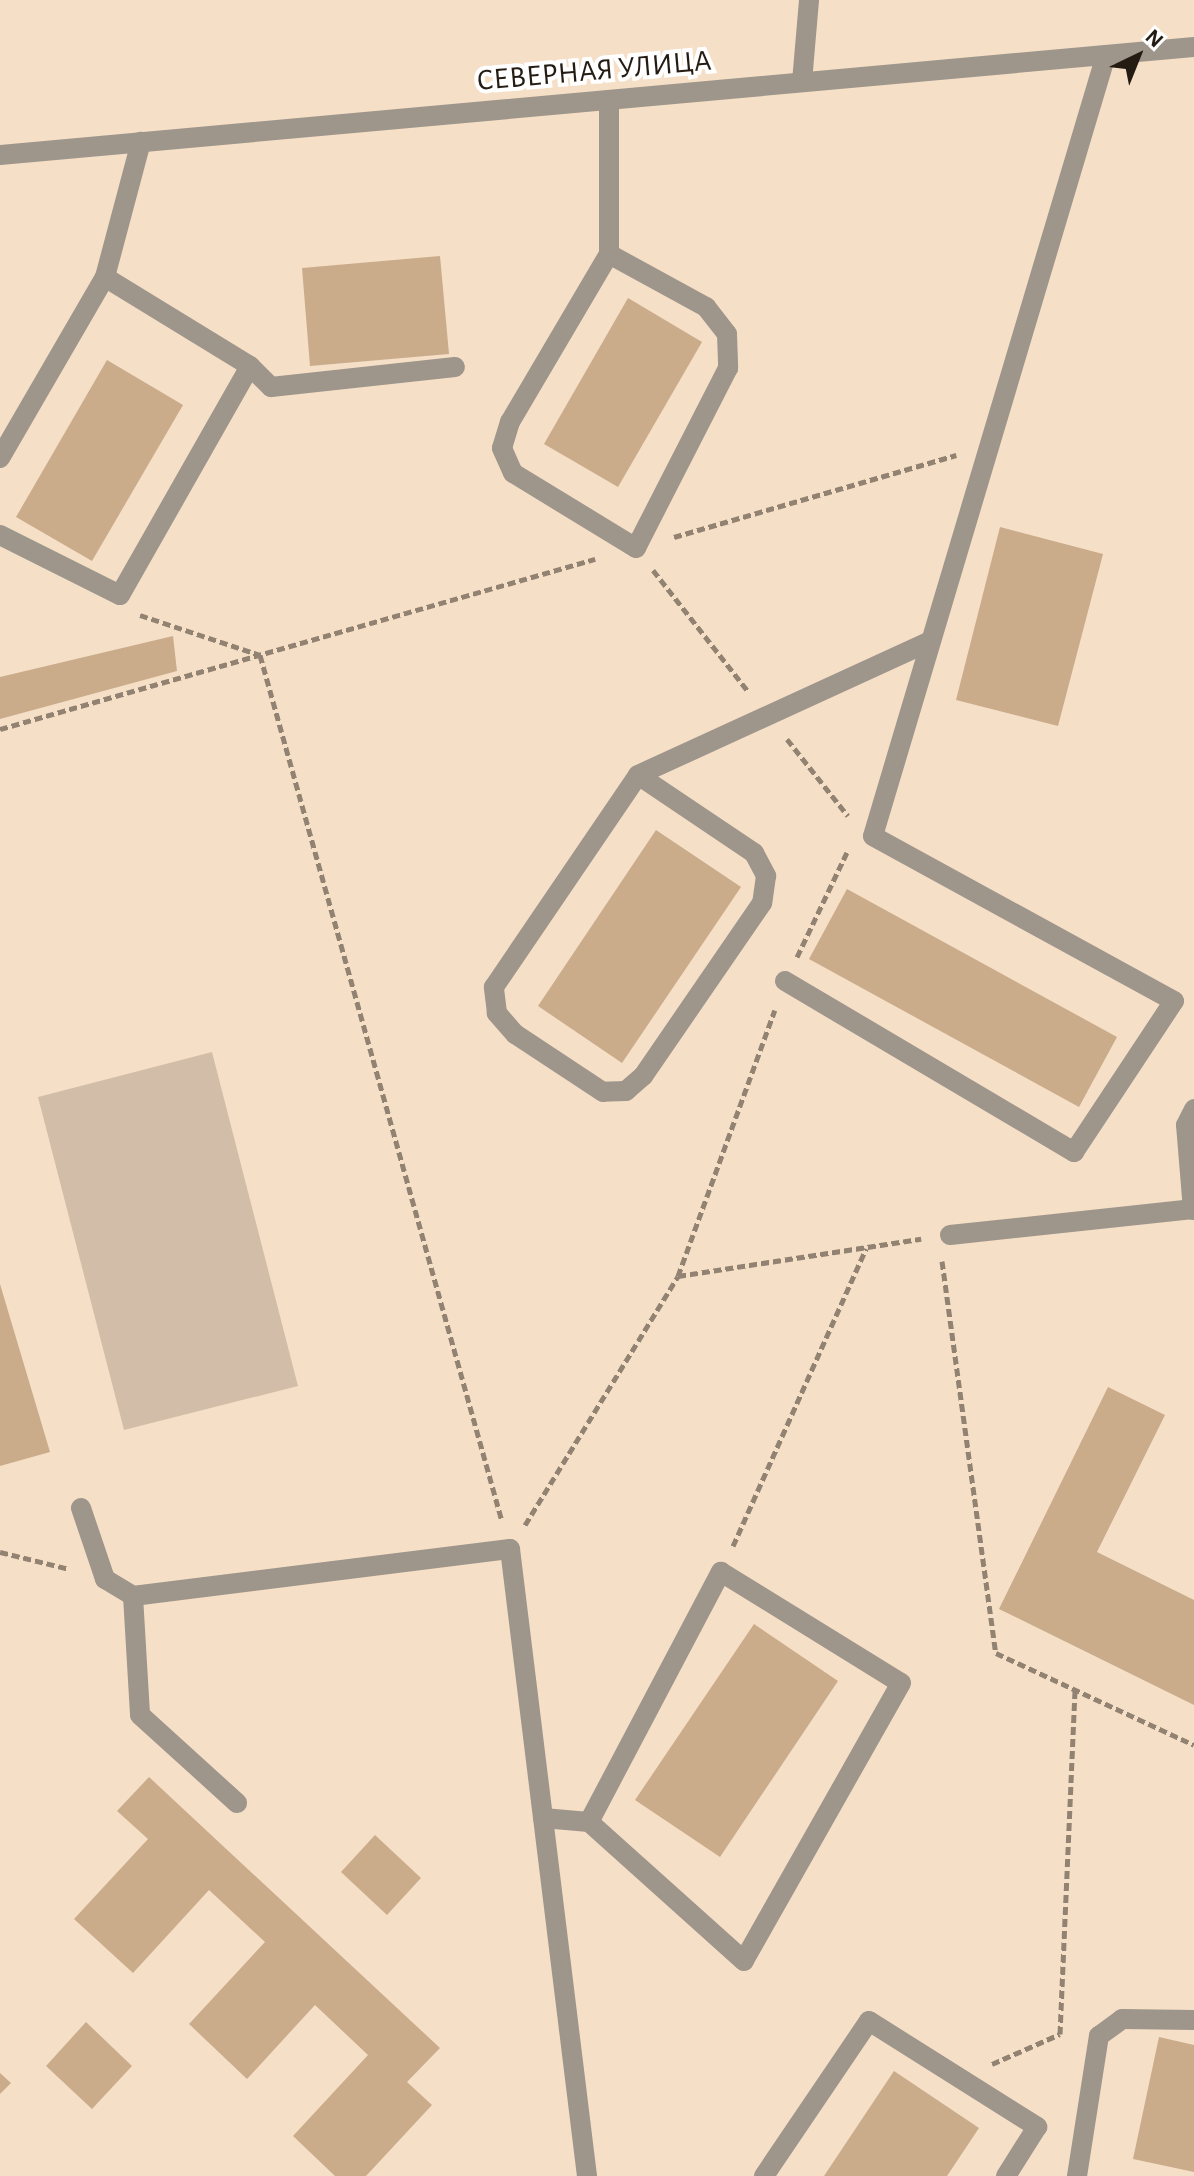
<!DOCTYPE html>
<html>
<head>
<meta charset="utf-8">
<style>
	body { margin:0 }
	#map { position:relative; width:1194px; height:2176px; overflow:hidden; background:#f6dfc7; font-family:"Alegreya Sans",sans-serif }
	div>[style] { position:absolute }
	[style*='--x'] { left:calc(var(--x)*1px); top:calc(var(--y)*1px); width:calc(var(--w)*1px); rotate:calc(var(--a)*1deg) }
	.green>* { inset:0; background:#d2bea8 }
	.building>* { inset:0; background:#caac8b }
	.path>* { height:5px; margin-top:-2.5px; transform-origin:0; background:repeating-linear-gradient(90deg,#928271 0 8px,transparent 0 12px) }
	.minor>* { height:20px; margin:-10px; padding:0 10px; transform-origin:10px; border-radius:10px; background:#9e958b }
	span { translate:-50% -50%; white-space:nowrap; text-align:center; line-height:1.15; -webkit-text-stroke:8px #fff; paint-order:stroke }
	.street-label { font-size:30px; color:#241c13 }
	.north { position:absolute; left:1098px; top:16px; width:80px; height:80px; -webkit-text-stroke:6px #fff; paint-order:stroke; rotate:43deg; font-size:22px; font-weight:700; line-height:32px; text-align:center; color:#241c13 }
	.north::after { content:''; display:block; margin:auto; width:28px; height:36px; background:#241c13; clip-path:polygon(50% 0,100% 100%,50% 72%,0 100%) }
</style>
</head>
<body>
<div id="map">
	<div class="green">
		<i style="clip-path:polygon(212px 1052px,298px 1386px,124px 1430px,38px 1097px)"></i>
	</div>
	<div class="building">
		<i style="clip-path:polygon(440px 256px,449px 354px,310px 366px,302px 268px)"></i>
		<i style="clip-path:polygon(628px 298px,702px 342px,618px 487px,544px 444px)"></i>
		<i style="clip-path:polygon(107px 360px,183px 405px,92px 561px,16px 517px)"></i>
		<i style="clip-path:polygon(1000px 527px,1103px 554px,1058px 726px,956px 700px)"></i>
		<i style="clip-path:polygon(173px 636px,177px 671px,0 719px,0 677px)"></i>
		<i style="clip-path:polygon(656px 830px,741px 887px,622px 1063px,538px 1006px)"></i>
		<i style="clip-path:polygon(847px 889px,1117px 1037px,1079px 1107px,809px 959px)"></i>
		<i style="clip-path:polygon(0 1284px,50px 1452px,0 1466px)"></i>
		<i style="clip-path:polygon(1108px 1387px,1165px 1415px,1097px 1552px,1194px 1600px,1194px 1705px,999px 1609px)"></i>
		<i style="clip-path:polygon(754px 1624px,838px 1681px,720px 1857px,635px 1800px)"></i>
		<i style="clip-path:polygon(149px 1777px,440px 2048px,407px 2082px,432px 2105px,366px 2176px,335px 2176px,293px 2136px,368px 2055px,315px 2005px,247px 2079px,189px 2024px,265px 1942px,209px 1890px,133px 1973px,74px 1919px,148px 1839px,117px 1811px)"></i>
		<i style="clip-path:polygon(375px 1835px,421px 1878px,387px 1915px,341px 1872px)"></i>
		<i style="clip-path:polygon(86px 2022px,132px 2066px,92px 2109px,46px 2066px)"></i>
		<i style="clip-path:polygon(1159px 2037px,1194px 2045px,1194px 2172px,1133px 2159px)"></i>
		<i style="clip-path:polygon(894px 2071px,979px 2128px,947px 2176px,824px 2176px)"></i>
		<i style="clip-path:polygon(0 2073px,11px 2083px,0 2094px)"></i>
	</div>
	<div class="path">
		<i style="--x:674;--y:537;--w:294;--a:-16.2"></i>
		<i style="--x:653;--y:570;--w:154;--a:51.9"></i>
		<i style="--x:140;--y:615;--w:126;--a:18.4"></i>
		<i style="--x:260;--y:655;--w:899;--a:74.39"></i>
		<i style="--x:0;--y:729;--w:619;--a:-15.95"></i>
		<i style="--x:787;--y:739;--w:98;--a:51.6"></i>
		<i style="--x:797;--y:957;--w:119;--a:-64.5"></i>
		<i style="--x:942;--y:1261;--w:396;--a:82.2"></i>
		<i style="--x:996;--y:1653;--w:218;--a:24.9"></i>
		<i style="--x:678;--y:1276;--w:283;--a:-70"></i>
		<i style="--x:525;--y:1525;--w:292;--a:-58.4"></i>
		<i style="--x:678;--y:1276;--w:246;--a:-8.7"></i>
		<i style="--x:733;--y:1546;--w:326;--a:-65.9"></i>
		<i style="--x:0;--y:1552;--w:71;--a:13.8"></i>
		<i style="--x:992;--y:2064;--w:74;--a:-23.8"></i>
		<i style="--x:1060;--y:2034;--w:345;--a:-87.5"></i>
	</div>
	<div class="minor">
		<i style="--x:802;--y:82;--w:82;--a:-85.1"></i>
		<i style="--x:0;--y:155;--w:1199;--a:-5.17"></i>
		<i style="--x:609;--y:254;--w:111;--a:28.7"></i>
		<i style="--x:706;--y:307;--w:34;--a:52"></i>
		<i style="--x:727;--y:334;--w:34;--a:88"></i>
		<i style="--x:728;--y:368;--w:202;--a:117.1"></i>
		<i style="--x:636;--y:548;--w:144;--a:-148.6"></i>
		<i style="--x:513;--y:473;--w:27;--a:-114"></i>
		<i style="--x:502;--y:448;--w:27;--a:-73"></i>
		<i style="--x:510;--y:422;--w:195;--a:-59.5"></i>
		<i style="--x:609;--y:254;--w:154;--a:-90"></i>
		<i style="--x:250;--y:366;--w:30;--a:45"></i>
		<i style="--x:271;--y:387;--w:185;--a:-6.2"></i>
		<i style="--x:0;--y:458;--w:209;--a:-59.9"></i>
		<i style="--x:105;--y:277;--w:140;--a:-75.1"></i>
		<i style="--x:0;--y:535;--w:134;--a:26.6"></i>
		<i style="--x:120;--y:595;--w:263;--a:-60.4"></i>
		<i style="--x:250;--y:366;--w:170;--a:-148.5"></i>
		<i style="--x:638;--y:775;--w:140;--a:33.9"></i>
		<i style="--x:754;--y:853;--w:26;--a:62"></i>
		<i style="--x:766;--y:876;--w:27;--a:98"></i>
		<i style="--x:762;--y:903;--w:210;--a:124.5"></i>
		<i style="--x:643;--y:1076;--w:23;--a:139"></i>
		<i style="--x:626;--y:1091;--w:23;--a:178"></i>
		<i style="--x:603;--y:1092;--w:105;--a:-146.6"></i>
		<i style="--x:515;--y:1034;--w:28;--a:-131"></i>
		<i style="--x:497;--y:1013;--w:26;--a:-97"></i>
		<i style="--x:494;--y:987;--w:256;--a:-55.8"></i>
		<i style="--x:638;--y:775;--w:322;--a:-24.6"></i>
		<i style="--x:785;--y:981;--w:336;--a:30.6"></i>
		<i style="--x:1074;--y:1152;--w:181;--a:-56.5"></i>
		<i style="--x:1174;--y:1001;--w:343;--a:-151.3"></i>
		<i style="--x:873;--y:836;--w:815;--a:-73.39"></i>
		<i style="--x:1193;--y:1210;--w:85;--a:-94.7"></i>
		<i style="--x:1186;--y:1125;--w:18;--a:-63"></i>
		<i style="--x:950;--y:1235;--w:245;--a:-6.1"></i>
		<i style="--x:81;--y:1508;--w:75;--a:71.3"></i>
		<i style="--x:105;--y:1579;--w:33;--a:31"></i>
		<i style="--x:133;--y:1596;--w:119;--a:86.6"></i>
		<i style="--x:140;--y:1715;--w:131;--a:42.2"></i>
		<i style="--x:133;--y:1596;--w:380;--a:-7.1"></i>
		<i style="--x:510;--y:1549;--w:632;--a:83"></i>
		<i style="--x:543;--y:1818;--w:46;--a:5"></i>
		<i style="--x:589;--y:1822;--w:283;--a:-62.2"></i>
		<i style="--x:721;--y:1572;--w:211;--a:31.7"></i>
		<i style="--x:901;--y:1683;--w:319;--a:119.5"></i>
		<i style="--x:744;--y:1961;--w:208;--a:-138.1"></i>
		<i style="--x:764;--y:2176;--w:187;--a:-55.9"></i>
		<i style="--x:869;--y:2021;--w:199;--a:32.2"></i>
		<i style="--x:1037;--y:2127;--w:58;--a:122.3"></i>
		<i style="--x:1077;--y:2176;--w:142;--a:-81.1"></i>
		<i style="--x:1099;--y:2036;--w:29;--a:-36"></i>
		<i style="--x:1122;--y:2019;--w:72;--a:0.8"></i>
	</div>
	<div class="street-label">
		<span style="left:594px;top:71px;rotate:-5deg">СЕВЕРНАЯ УЛИЦА</span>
	</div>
	<div class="north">N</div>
</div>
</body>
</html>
